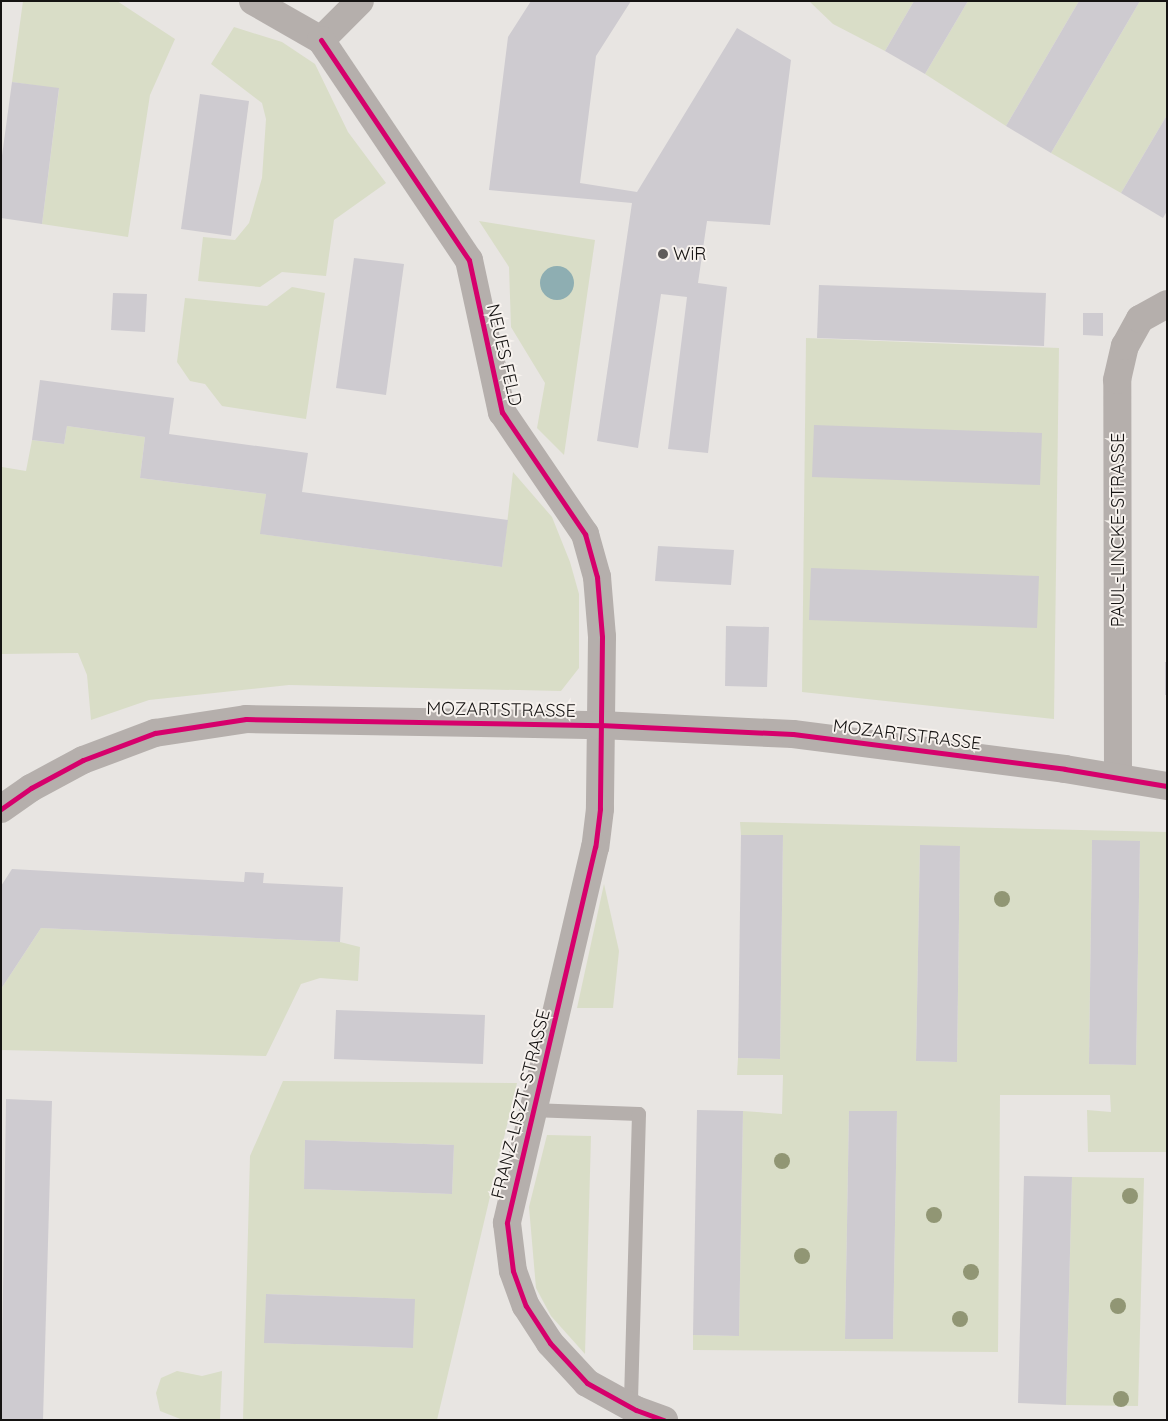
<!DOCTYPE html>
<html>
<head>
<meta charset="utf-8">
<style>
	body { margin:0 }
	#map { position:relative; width:1168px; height:1421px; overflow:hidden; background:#e8e5e2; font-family:Quicksand,sans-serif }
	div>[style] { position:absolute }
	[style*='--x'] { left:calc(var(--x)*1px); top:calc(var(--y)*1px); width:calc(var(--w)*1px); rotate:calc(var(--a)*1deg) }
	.green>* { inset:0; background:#d9ddc7 }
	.water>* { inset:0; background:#8eaeb2 }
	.round { border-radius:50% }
	.building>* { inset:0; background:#cecbd0 }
	.service>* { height:14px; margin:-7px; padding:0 7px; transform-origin:7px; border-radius:7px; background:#b5afac }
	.minor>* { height:28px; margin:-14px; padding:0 14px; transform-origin:14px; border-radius:14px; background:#b5afac }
	.cycleway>* { height:5px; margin:-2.5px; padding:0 2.5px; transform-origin:2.5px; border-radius:2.5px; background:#d6006c }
	.trees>* { width:16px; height:16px; margin:-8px; border-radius:50%; background:#919674 }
	.dots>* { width:14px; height:14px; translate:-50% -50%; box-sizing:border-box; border:2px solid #f7f2ee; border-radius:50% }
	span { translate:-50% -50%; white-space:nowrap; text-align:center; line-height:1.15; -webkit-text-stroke:4px #f7f2ee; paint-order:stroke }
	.poi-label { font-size:18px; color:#151312 }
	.left { translate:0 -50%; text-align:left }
	.street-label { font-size:18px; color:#151312 }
	.frame { position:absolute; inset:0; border:2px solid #151312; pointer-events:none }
</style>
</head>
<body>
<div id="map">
	<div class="green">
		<i style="clip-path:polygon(23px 1px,117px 1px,175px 39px,150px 95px,128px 237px,42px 224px,59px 89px,12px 82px)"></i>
		<i style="clip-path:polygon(914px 1px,885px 51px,833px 24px,810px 2px)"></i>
		<i style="clip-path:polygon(968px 1px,1079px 1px,1006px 126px,925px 74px)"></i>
		<i style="clip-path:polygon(1140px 1px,1167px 1px,1167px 115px,1121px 193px,1051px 153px)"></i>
		<i style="clip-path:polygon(234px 27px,282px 42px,315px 64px,348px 132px,386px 183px,334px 220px,326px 276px,282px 272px,260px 287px,198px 281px,203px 237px,235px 240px,249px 223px,262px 178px,266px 119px,262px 103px,211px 64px)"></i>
		<i style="clip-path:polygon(479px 221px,595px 240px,564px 455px,537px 428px,545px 383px,511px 327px,509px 267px)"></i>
		<i style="clip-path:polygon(292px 287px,325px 293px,306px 419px,222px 406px,205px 384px,190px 381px,177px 362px,185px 298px,267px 306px)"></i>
		<i style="clip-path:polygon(806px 338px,1059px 348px,1054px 719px,802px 692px)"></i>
		<i style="clip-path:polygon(67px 426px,145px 437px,140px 478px,266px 494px,261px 534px,502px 567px,513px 472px,552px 517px,570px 562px,579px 594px,579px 668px,561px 691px,289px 685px,149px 700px,91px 720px,87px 675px,78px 653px,1px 654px,2px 467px,26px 471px,32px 440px,64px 444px)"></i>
		<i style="clip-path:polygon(evenodd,740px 822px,1167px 832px,1167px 1152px,1088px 1152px,1087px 1110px,1111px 1112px,1110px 1095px,1000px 1095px,998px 1352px,693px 1350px,693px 1335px,739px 1336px,743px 1111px,782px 1114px,783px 1075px,737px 1075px,738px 1058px,780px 1059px,783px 836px,741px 835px,740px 822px,1092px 841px,1140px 842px,1136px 1065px,1089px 1064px,1092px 841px,740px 822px,920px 846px,960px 846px,957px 1062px,916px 1061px,920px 846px,740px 822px,849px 1111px,897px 1112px,893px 1339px,845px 1338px,849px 1111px)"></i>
		<i style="clip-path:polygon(604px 884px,619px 951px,613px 1008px,577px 1008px)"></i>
		<i style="clip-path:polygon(41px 928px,340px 942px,360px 947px,358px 981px,320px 978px,301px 984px,266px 1056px,1px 1050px,1px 989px)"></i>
		<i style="clip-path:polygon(evenodd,283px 1081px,517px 1083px,437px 1420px,243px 1420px,250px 1156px,283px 1081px,305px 1140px,454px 1145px,452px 1194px,304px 1189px,305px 1140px,283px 1081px,266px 1294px,414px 1299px,413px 1348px,265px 1343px,266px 1294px)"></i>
		<i style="clip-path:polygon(547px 1135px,591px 1136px,585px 1354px,551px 1316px,536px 1288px,529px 1207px)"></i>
		<i style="clip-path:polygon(1072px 1177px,1144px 1178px,1138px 1406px,1066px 1405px)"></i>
		<i style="clip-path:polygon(177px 1371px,202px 1376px,222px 1371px,220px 1420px,183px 1420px,160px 1411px,156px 1393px,161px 1378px)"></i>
	</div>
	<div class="water">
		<i class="round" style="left:540px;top:266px;width:34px;height:34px"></i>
	</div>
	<div class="building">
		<i style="clip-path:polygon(531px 1px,631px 1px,596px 56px,580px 183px,637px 192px,737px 28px,791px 60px,770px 225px,707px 221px,698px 283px,727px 287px,708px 453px,668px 449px,687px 297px,661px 294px,638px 448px,597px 441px,632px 203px,489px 190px,508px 37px)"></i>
		<i style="clip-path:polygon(914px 1px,968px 1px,925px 74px,885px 51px)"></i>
		<i style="clip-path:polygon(1079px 1px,1140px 1px,1051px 153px,1006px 126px)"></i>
		<i style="clip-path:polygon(12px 82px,59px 88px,42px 224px,1px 218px,1px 163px)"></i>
		<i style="clip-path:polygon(200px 94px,249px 101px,231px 236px,181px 229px)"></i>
		<i style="clip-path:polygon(1167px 115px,1167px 211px,1163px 218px,1121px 193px)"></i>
		<i style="clip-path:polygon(354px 258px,404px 264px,386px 395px,336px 388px)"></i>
		<i style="clip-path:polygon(819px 285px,1046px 293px,1044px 346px,817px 338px)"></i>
		<i style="clip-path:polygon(113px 293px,147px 294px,145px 332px,111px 330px)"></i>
		<i style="clip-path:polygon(1083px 313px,1103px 313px,1103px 336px,1083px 335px)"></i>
		<i style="clip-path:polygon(40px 380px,174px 398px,169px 434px,308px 453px,302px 492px,508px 520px,502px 567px,260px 534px,266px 494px,140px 478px,145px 437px,67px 426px,64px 444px,32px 440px)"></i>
		<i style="clip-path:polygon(814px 425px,1042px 433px,1040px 485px,812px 477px)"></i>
		<i style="clip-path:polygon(658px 546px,734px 550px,731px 585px,655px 581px)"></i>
		<i style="clip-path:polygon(811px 568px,1039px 576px,1037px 628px,809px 620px)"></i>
		<i style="clip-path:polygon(726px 626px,769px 627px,767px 687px,725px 686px)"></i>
		<i style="clip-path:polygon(1165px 662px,1167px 662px,1167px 695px,1165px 695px)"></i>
		<i style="clip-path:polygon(741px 835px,783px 835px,780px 1059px,738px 1058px)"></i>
		<i style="clip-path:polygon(1092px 840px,1140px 841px,1136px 1065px,1089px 1064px)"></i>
		<i style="clip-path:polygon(920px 845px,960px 846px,957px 1062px,916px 1061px)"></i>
		<i style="clip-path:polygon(12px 869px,244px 882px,245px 872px,264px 873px,263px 883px,343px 887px,340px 942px,41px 928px,1px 989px,1px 886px)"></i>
		<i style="clip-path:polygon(336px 1010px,485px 1015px,483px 1064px,334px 1059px)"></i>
		<i style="clip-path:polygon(6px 1099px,52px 1101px,43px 1420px,1px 1420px)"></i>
		<i style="clip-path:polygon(697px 1110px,743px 1111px,739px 1336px,693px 1335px)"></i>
		<i style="clip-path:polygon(849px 1111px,897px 1111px,893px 1339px,845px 1339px)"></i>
		<i style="clip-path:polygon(305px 1140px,454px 1145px,452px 1194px,304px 1189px)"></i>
		<i style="clip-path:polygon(1024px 1176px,1072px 1177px,1066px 1405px,1018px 1403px)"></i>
		<i style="clip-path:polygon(266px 1294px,415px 1299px,413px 1348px,264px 1343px)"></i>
	</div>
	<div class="service">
		<i style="--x:531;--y:1110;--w:108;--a:2.1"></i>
		<i style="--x:639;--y:1114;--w:293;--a:91.6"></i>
	</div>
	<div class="minor">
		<i style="--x:253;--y:1;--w:78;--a:29.8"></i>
		<i style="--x:321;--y:40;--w:55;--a:-45"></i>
		<i style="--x:321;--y:40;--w:265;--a:56.1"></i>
		<i style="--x:469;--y:260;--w:156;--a:77.8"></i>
		<i style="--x:502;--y:412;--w:148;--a:55.8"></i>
		<i style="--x:585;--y:534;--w:45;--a:74.4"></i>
		<i style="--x:597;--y:577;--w:60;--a:85.2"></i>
		<i style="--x:602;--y:637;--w:172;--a:90.7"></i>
		<i style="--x:600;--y:809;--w:38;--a:97"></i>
		<i style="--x:595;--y:847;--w:386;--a:103.2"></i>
		<i style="--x:507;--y:1223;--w:48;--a:82.9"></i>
		<i style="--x:513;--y:1271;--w:37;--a:70"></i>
		<i style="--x:526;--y:1306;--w:44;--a:57"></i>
		<i style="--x:550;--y:1343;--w:54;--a:47.2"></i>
		<i style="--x:587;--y:1383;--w:56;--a:28.9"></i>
		<i style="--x:636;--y:1410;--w:30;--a:20"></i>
		<i style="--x:1118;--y:777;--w:397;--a:-90.1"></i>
		<i style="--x:1117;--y:380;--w:35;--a:-77"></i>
		<i style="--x:1125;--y:346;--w:31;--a:-61"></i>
		<i style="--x:1140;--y:319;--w:31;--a:-29"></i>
		<i style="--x:1;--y:809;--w:37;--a:-35"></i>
		<i style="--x:31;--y:788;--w:59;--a:-28.3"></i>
		<i style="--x:83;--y:760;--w:77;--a:-20.6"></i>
		<i style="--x:155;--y:733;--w:92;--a:-8.7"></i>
		<i style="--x:246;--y:719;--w:354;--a:1"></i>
		<i style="--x:600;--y:725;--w:193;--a:2.7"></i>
		<i style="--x:793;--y:734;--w:274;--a:7.3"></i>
		<i style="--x:1065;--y:769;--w:103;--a:9.5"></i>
	</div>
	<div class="cycleway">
		<i style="--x:321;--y:40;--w:265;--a:56.1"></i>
		<i style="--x:469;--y:260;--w:156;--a:77.8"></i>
		<i style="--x:502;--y:412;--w:148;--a:55.8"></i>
		<i style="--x:585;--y:534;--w:45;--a:74.4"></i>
		<i style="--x:597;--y:577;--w:60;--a:85.2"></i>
		<i style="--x:602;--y:637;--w:172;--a:90.7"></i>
		<i style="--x:600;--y:809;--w:38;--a:97"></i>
		<i style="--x:595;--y:847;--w:386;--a:103.2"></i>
		<i style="--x:507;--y:1223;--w:48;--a:82.9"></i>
		<i style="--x:513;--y:1271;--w:37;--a:70"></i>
		<i style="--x:526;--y:1306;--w:44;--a:57"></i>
		<i style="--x:550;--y:1343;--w:54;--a:47.2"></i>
		<i style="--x:587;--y:1383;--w:56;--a:28.9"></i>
		<i style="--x:636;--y:1410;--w:30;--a:20"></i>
		<i style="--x:1;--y:809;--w:37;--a:-35"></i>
		<i style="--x:31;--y:788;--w:59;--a:-28.3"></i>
		<i style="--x:83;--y:760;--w:77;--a:-20.6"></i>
		<i style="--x:155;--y:733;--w:92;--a:-8.7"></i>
		<i style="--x:246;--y:719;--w:354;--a:1"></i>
		<i style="--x:600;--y:725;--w:193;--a:2.7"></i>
		<i style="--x:793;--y:734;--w:274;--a:7.3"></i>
		<i style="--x:1065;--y:769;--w:103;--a:9.5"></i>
	</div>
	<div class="trees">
		<i style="left:1002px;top:899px"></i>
		<i style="left:782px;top:1161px"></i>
		<i style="left:1130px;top:1196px"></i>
		<i style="left:934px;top:1215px"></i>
		<i style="left:802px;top:1256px"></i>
		<i style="left:971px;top:1272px"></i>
		<i style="left:1118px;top:1306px"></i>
		<i style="left:960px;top:1319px"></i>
		<i style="left:1121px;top:1399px"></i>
	</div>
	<div class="dots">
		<i style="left:663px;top:254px;background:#5f5c5b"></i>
	</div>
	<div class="poi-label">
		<span class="left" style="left:673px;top:254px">WiR</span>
	</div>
	<div class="street-label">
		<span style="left:504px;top:355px;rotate:77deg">NEUES FELD</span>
		<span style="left:1118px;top:530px;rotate:-90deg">PAUL-LINCKE-STRASSE</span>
		<span style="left:501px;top:710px;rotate:1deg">MOZARTSTRASSE</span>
		<span style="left:907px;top:735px;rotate:7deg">MOZARTSTRASSE</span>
		<span style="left:521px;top:1104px;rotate:-76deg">FRANZ-LISZT-STRASSE</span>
	</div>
	<div class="frame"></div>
</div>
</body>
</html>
